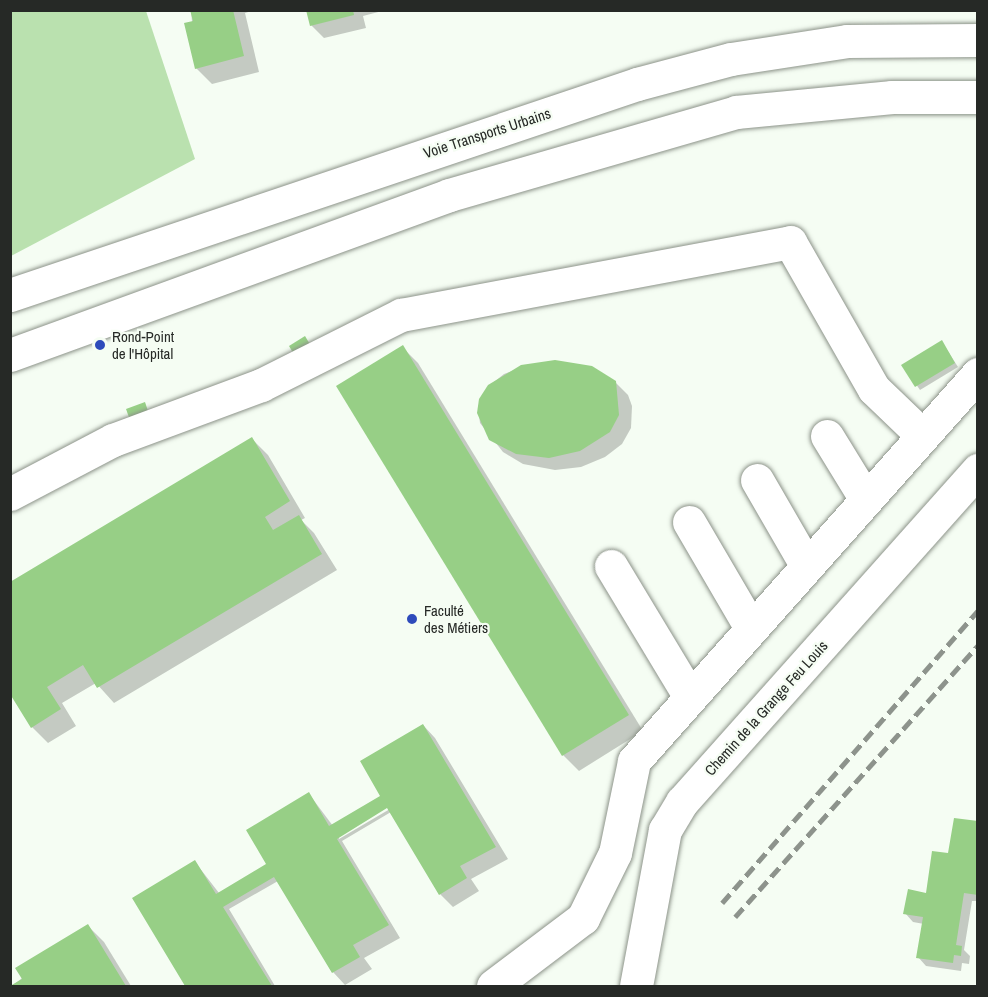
<!DOCTYPE html>
<html>
<head>
<meta charset="utf-8">
<style>
	body { margin:0 }
	#map { position:relative; width:988px; height:997px; overflow:hidden; background:#f5fdf3; font-family:"Archivo Narrow",sans-serif }
	div>[style] { position:absolute }
	[style*='--x'] { left:calc(var(--x)*1px); top:calc(var(--y)*1px); width:calc(var(--w)*1px); rotate:calc(var(--a)*1deg) }
	.green>* { inset:0; background:#bae1af }
	.shadow>* { inset:0; background:#0003 }
	.building>* { inset:0; background:#97cf86 }
	.roads { filter:drop-shadow(0 0 2px #8c9389) drop-shadow(0 0 2px #8c9389) }
	.minor>* { height:33px; margin:-16.5px; padding:0 16.5px; transform-origin:16.5px; border-radius:16.5px; background:#fff }
	.rail>* { height:4.5px; margin-top:-2.25px; transform-origin:0; background:repeating-linear-gradient(90deg,#8d938c 0 12px,transparent 0 18px) }
	.dots>* { width:16px; height:16px; translate:-50% -50%; box-sizing:border-box; border:3px solid #f5fdf3; border-radius:50% }
	span { translate:-50% -50%; white-space:nowrap; text-align:center; line-height:1.15; -webkit-text-stroke:4.5px #f5fdf3; paint-order:stroke }
	.street-label { font-size:15px; color:#262926 }
	.poi-label { font-size:15px; color:#262926 }
	.left { translate:0 -50%; text-align:left }
	.frame { position:absolute; inset:0; border:12px solid #262926; pointer-events:none }
</style>
</head>
<body>
<div id="map">
	<div class="green">
		<i style="clip-path:polygon(11px 10px,146px 11px,195px 159px,11px 256px)"></i>
	</div>
	<div class="shadow">
		<i style="clip-path:polygon(191px 10px,255px 10px,245px 13px,259px 72px,212px 84px,196px 68px)"></i>
		<i style="clip-path:polygon(307px 10px,386px 10px,363px 16px,366px 28px,324px 38px,311px 25px)"></i>
		<i style="clip-path:polygon(942px 342px,958px 367px,920px 390px,903px 365px)"></i>
		<i style="clip-path:polygon(402px 347px,418px 363px,643px 731px,579px 771px,563px 755px)"></i>
		<i style="clip-path:polygon(531px 364px,615px 382px,628px 395px,632px 406px,631px 428px,622px 444px,605px 457px,581px 467px,555px 470px,523px 464px,503px 452px,480px 423px,478px 407px,489px 386px,504px 374px)"></i>
		<i style="clip-path:polygon(252px 439px,268px 455px,305px 518px,301px 520px,314px 533px,337px 570px,114px 703px,96px 683px,62px 703px,76px 726px,48px 743px,32px 727px,10px 691px)"></i>
		<i style="clip-path:polygon(evenodd,423px 725px,435px 738px,508px 859px,471px 879px,479px 891px,453px 907px,440px 894px,391px 812px,342px 841px,400px 938px,364px 958px,372px 969px,345px 985px,333px 972px,278px 881px,229px 909px,275px 986px,187px 986px,134px 899px,195px 862px,219px 893px,268px 864px,309px 794px,333px 826px,382px 796px,423px 725px,393px 803px,395px 806px,339px 839px,339px 835px,393px 803px)"></i>
		<i style="clip-path:polygon(978px 823px,978px 901px,972px 901px,964px 950px,970px 956px,969px 964px,962px 963px,961px 971px,926px 966px,918px 957px,924px 924px,913px 922px,905px 913px,927px 894px,949px 855px)"></i>
		<i style="clip-path:polygon(88px 926px,104px 942px,131px 986px,12px 986px)"></i>
	</div>
	<div class="building">
		<i style="clip-path:polygon(190px 10px,233px 10px,244px 56px,195px 69px,184px 23px,193px 21px)"></i>
		<i style="clip-path:polygon(306px 10px,353px 10px,354px 15px,310px 26px)"></i>
		<i style="clip-path:polygon(305px 336px,311px 346px,295px 356px,289px 346px)"></i>
		<i style="clip-path:polygon(942px 340px,955px 363px,915px 387px,901px 365px)"></i>
		<i style="clip-path:polygon(403px 345px,629px 715px,562px 756px,336px 386px)"></i>
		<i style="clip-path:polygon(555px 360px,592px 366px,616px 381px,619px 415px,610px 432px,580px 451px,549px 458px,516px 454px,489px 440px,477px 413px,479px 399px,488px 385px,521px 365px)"></i>
		<i style="clip-path:polygon(145px 402px,149px 414px,130px 420px,126px 409px)"></i>
		<i style="clip-path:polygon(252px 437px,290px 501px,265px 517px,273px 530px,299px 515px,322px 554px,97px 688px,83px 665px,47px 687px,61px 709px,31px 728px,10px 694px,10px 582px)"></i>
		<i style="clip-path:polygon(423px 724px,496px 847px,460px 866px,467px 878px,439px 895px,387px 808px,337px 839px,389px 925px,353px 945px,360px 957px,332px 973px,274px 877px,223px 907px,272px 986px,185px 986px,132px 898px,195px 860px,216px 894px,266px 864px,246px 830px,309px 792px,329px 826px,380px 796px,360px 761px)"></i>
		<i style="clip-path:polygon(954px 818px,978px 821px,978px 895px,964px 893px,956px 945px,962px 946px,961px 956px,954px 955px,953px 963px,916px 958px,923px 917px,903px 914px,908px 889px,926px 893px,932px 851px,948px 853px)"></i>
		<i style="clip-path:polygon(88px 924px,126px 986px,10px 986px,22px 979px,15px 968px)"></i>
	</div>
	<div class="roads">
		<div class="minor">
			<i style="--x:10;--y:295;--w:662;--a:-18.6"></i>
			<i style="--x:637;--y:84;--w:97;--a:-14.9"></i>
			<i style="--x:731;--y:59;--w:117;--a:-8.8"></i>
			<i style="--x:847;--y:41;--w:131;--a:-0.4"></i>
			<i style="--x:10;--y:355;--w:467;--a:-20"></i>
			<i style="--x:449;--y:195;--w:299;--a:-16.1"></i>
			<i style="--x:736;--y:112;--w:157;--a:-5.5"></i>
			<i style="--x:892;--y:97;--w:86;--a:0"></i>
			<i style="--x:827;--y:436;--w:73;--a:58.5"></i>
			<i style="--x:757;--y:480;--w:98;--a:60"></i>
			<i style="--x:10;--y:494;--w:116;--a:-27.7"></i>
			<i style="--x:113;--y:440;--w:158;--a:-20.4"></i>
			<i style="--x:261;--y:385;--w:157;--a:-26.6"></i>
			<i style="--x:401;--y:315;--w:396;--a:-10.6"></i>
			<i style="--x:790;--y:242;--w:169;--a:60.3"></i>
			<i style="--x:874;--y:389;--w:65;--a:43.8"></i>
			<i style="--x:689;--y:522;--w:123;--a:59.7"></i>
			<i style="--x:611;--y:566;--w:153;--a:58.9"></i>
			<i style="--x:493;--y:986;--w:113;--a:-37.1"></i>
			<i style="--x:583;--y:918;--w:72;--a:-63.8"></i>
			<i style="--x:615;--y:853;--w:94;--a:-78.3"></i>
			<i style="--x:634;--y:761;--w:518;--a:-48.37"></i>
			<i style="--x:636;--y:986;--w:159;--a:-79.5"></i>
			<i style="--x:665;--y:830;--w:33;--a:-59"></i>
			<i style="--x:682;--y:802;--w:445;--a:-48.3"></i>
		</div>
	</div>
	<div class="rail">
		<i style="--x:722;--y:903;--w:388;--a:-48.8"></i>
		<i style="--x:735;--y:917;--w:365;--a:-48.2"></i>
	</div>
	<div class="dots">
		<i style="left:100px;top:345px;background:#2e4bbb"></i>
		<i style="left:412px;top:619px;background:#2e4bbb"></i>
	</div>
	<div class="street-label">
		<span style="left:487px;top:133px;rotate:-18deg">Voie Transports Urbains</span>
		<span style="left:766px;top:708px;rotate:-48deg">Chemin de la Grange Feu Louis</span>
	</div>
	<div class="poi-label">
		<span class="left" style="left:112px;top:345px">Rond-Point<br>de l'Hôpital</span>
		<span class="left" style="left:424px;top:619px">Faculté<br>des Métiers</span>
	</div>
	<div class="frame"></div>
</div>
</body>
</html>
